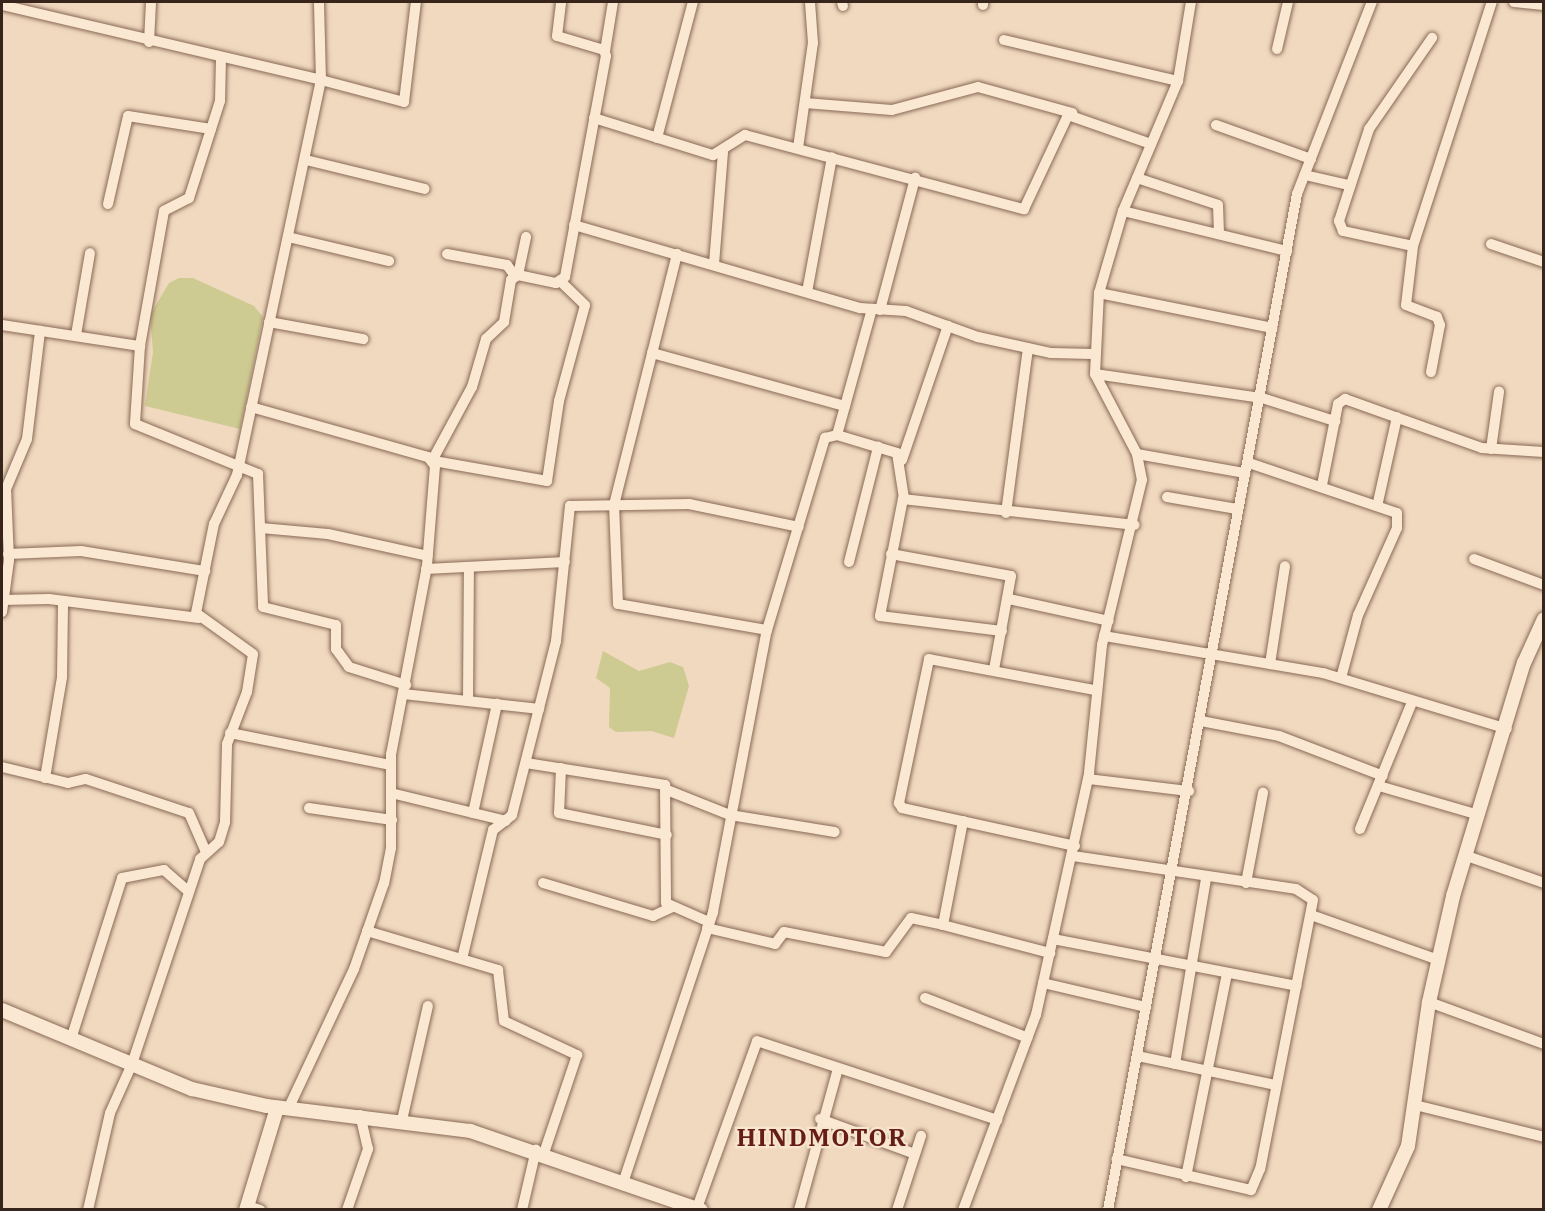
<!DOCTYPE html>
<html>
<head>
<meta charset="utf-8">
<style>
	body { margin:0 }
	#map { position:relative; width:1545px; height:1211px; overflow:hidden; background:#f0d9bf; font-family:"IBM Plex Serif",serif }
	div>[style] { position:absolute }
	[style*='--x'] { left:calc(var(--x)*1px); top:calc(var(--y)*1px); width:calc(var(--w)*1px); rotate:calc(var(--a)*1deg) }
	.green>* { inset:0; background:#cecb92 }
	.roads { filter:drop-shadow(0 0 2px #896956) drop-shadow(0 0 2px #896956) }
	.minor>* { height:10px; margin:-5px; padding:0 5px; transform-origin:5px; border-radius:5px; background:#fae8d2 }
	.tertiary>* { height:14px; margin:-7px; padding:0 7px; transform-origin:7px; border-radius:7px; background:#fae8d2 }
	span { translate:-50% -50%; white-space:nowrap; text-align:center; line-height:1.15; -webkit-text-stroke:4.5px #f7e5ce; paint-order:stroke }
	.district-label { font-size:24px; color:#661d19; font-weight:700; letter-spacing:1.5px }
	.frame { position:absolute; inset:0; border:3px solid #37251c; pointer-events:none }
</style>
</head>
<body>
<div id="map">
	<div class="green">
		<i style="clip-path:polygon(179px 278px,193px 278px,254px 306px,263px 317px,240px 429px,145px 406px,153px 352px,150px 315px,169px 283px)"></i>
		<i style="clip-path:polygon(603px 651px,639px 671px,670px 662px,683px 667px,689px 686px,674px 738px,651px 731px,616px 732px,609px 727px,610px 688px,596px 678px)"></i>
	</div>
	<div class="roads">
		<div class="minor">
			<i style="--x:842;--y:2;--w:4;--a:76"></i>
			<i style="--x:1514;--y:2;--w:30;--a:6"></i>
			<i style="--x:2;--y:5;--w:328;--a:13.2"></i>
			<i style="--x:321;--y:80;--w:78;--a:-91.5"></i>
			<i style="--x:983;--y:5;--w:3;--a:-90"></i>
			<i style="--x:1004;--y:40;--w:179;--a:13.3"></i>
			<i style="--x:149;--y:42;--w:40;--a:-87.1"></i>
			<i style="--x:1277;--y:49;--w:48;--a:-76.8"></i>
			<i style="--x:605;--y:51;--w:50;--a:-80.7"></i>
			<i style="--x:221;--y:58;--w:43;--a:91.3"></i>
			<i style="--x:220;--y:101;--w:102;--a:107.7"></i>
			<i style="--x:189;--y:198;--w:28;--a:153"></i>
			<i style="--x:164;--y:211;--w:137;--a:100.1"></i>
			<i style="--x:140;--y:346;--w:78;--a:93.7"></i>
			<i style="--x:135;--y:424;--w:133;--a:22.1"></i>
			<i style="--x:258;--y:474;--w:133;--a:87.8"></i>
			<i style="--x:263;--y:607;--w:75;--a:13.9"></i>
			<i style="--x:336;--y:625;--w:24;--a:90"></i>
			<i style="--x:336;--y:649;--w:22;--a:54"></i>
			<i style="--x:349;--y:667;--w:60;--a:17.5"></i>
			<i style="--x:805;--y:103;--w:87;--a:4.6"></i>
			<i style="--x:892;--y:110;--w:89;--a:-15"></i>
			<i style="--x:978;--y:87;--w:98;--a:15.5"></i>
			<i style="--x:594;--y:118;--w:125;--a:17.3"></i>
			<i style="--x:713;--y:155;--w:38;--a:-32"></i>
			<i style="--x:745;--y:135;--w:289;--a:14.9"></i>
			<i style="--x:1024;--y:209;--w:104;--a:-64.9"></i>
			<i style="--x:1068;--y:115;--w:88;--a:19.3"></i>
			<i style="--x:1216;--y:125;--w:101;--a:19.7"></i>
			<i style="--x:657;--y:138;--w:141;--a:-75.2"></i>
			<i style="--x:798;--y:148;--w:106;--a:-81.9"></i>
			<i style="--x:813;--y:43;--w:41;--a:-94.2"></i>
			<i style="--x:306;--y:160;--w:122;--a:13.7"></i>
			<i style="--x:1305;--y:175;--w:44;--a:13.1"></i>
			<i style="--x:1137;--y:178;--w:85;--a:18.4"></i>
			<i style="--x:1218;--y:205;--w:29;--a:88"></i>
			<i style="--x:108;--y:204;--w:90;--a:-77.2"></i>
			<i style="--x:128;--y:116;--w:84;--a:8.9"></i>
			<i style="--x:1123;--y:211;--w:169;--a:13.7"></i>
			<i style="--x:574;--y:225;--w:298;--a:16.2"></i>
			<i style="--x:860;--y:308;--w:46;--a:3.7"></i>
			<i style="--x:906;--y:311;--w:77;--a:19.9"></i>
			<i style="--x:978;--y:337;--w:75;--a:12.4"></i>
			<i style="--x:1051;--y:353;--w:42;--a:1.4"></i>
			<i style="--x:288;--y:237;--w:104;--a:13.4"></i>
			<i style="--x:1491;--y:244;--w:56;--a:18.8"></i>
			<i style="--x:1413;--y:246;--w:72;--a:-167.9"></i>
			<i style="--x:1343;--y:231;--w:11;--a:-112"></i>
			<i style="--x:1339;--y:221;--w:97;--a:-71.9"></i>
			<i style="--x:1369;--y:129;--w:111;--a:-55.3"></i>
			<i style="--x:447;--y:254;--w:61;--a:10.4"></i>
			<i style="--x:507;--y:265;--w:14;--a:54"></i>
			<i style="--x:714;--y:264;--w:113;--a:-85.4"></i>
			<i style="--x:518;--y:275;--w:39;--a:-78"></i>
			<i style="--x:807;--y:292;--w:137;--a:-79.5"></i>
			<i style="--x:1099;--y:293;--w:177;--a:11.4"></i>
			<i style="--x:880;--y:310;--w:137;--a:-75.1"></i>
			<i style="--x:269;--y:322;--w:96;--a:10.3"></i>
			<i style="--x:2;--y:325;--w:140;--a:8.7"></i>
			<i style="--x:76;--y:335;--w:83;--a:-80.3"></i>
			<i style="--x:652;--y:353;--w:200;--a:15.4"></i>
			<i style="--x:1431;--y:372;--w:48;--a:-79.2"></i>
			<i style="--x:1440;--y:325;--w:9;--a:-111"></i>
			<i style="--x:1437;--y:317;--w:33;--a:-159"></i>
			<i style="--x:1406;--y:305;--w:59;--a:-83.2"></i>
			<i style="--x:1413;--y:246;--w:256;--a:-72.1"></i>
			<i style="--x:1095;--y:374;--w:169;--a:8.2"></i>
			<i style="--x:1262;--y:398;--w:77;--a:17.5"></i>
			<i style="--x:251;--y:407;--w:184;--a:15.8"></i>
			<i style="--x:428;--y:457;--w:11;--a:52"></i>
			<i style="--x:435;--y:466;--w:100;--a:94.6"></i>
			<i style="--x:427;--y:566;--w:191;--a:100.8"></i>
			<i style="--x:391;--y:754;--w:94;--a:90"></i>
			<i style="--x:391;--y:848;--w:36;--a:101"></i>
			<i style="--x:384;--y:883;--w:91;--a:109.2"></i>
			<i style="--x:354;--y:969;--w:155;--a:115.2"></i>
			<i style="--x:837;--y:435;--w:131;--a:-74.5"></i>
			<i style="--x:1491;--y:449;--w:58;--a:-82"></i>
			<i style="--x:1137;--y:454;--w:110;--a:10"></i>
			<i style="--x:433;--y:459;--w:82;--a:-61.6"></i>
			<i style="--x:472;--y:387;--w:50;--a:-73.7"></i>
			<i style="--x:486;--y:339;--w:25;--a:-43"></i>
			<i style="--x:504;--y:322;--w:43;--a:-80.5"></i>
			<i style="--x:511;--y:280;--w:9;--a:-36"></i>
			<i style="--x:518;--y:275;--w:39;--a:12"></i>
			<i style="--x:556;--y:283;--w:11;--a:-34"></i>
			<i style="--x:565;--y:277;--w:225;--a:-79.5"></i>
			<i style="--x:606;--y:56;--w:6;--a:-108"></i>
			<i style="--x:604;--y:50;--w:49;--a:-163.4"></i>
			<i style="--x:557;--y:36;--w:34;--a:-83"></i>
			<i style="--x:902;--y:460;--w:142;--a:-71.1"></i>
			<i style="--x:434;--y:461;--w:115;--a:10"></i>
			<i style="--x:547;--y:481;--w:81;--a:-81.5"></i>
			<i style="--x:559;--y:401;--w:99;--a:-74.8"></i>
			<i style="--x:585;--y:305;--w:33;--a:-136"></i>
			<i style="--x:1249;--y:463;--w:156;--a:18.7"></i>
			<i style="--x:1397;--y:513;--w:15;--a:90"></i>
			<i style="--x:1397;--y:528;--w:95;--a:114.1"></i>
			<i style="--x:1358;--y:615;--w:65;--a:105.1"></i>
			<i style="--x:1322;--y:485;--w:83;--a:-78.8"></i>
			<i style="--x:1338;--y:404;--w:9;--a:-36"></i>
			<i style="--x:1345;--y:399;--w:145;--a:19.7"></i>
			<i style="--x:1482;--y:448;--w:62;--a:3.7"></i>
			<i style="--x:1167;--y:497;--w:71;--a:9.7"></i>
			<i style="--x:1378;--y:502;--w:87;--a:-77.4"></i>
			<i style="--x:1006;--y:513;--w:166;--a:-82.4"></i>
			<i style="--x:261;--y:528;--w:67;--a:5.1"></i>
			<i style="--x:328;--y:534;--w:102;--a:12.4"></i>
			<i style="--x:8;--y:554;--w:73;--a:-2.4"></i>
			<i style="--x:81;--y:551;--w:126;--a:9.2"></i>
			<i style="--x:891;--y:554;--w:122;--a:10.4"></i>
			<i style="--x:1011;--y:576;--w:96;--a:100.3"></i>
			<i style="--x:1474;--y:559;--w:75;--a:20.4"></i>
			<i style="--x:849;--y:562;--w:119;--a:-75.8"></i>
			<i style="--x:426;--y:569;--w:139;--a:-2.9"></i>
			<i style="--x:1009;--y:599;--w:102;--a:12.4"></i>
			<i style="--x:2;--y:600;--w:47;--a:-1.2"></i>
			<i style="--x:49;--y:599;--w:151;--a:7.2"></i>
			<i style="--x:2;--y:612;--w:52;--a:-82.3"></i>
			<i style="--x:9;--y:560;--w:71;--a:-92.4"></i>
			<i style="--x:6;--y:489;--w:54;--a:-67.2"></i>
			<i style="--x:27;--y:439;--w:109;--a:-83.1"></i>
			<i style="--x:767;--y:630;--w:201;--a:-73.2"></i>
			<i style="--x:825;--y:438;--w:12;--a:-14"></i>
			<i style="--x:837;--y:435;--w:63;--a:16.7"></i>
			<i style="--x:897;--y:453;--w:46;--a:81.2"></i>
			<i style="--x:1002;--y:631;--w:123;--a:-173"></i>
			<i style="--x:880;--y:616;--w:119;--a:-78.9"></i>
			<i style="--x:903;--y:499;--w:233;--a:6.4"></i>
			<i style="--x:1104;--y:636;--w:222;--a:9.6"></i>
			<i style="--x:1323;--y:673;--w:192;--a:16.9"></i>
			<i style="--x:1270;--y:664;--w:99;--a:-81.3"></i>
			<i style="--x:404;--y:694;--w:136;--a:6.3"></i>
			<i style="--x:468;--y:701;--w:132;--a:-89.6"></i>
			<i style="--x:1201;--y:721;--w:79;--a:10.9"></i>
			<i style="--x:1279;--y:736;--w:111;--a:21"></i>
			<i style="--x:230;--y:733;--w:163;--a:11.3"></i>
			<i style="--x:526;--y:763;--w:141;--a:9"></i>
			<i style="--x:665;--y:785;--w:118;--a:89.5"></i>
			<i style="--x:666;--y:903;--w:47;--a:23.8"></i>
			<i style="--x:2;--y:767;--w:68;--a:13.6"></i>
			<i style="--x:68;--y:783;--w:18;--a:-13"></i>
			<i style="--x:86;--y:779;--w:108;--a:18.3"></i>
			<i style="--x:189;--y:813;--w:43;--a:66.4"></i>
			<i style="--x:561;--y:768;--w:45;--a:92.5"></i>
			<i style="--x:559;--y:813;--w:110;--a:11.5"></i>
			<i style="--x:45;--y:778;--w:102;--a:-80.4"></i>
			<i style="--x:62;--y:677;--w:76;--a:-89.2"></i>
			<i style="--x:1088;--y:779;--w:102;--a:6.8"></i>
			<i style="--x:1379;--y:786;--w:104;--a:16.2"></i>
			<i style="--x:667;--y:790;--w:68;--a:21.6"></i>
			<i style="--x:730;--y:815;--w:106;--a:9.2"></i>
			<i style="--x:391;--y:793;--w:118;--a:13.7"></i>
			<i style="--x:309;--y:808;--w:84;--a:8.2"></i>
			<i style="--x:473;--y:813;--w:112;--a:-77.6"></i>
			<i style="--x:963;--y:821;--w:106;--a:100.9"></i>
			<i style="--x:943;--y:925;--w:111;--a:14.7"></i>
			<i style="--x:1360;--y:829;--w:137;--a:-67.7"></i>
			<i style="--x:1075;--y:846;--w:177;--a:-167.6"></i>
			<i style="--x:902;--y:808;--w:6;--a:-121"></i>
			<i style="--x:899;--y:803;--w:147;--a:-78.2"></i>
			<i style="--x:929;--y:659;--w:168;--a:10.6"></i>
			<i style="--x:1464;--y:855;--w:85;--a:19.3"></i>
			<i style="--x:1073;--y:856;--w:225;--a:8.4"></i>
			<i style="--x:1296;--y:889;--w:20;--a:33"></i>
			<i style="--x:1313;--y:900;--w:274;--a:101.1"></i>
			<i style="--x:1260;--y:1169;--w:23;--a:113"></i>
			<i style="--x:1251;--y:1190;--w:138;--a:-167"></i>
			<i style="--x:543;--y:883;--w:115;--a:16.7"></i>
			<i style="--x:653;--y:916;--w:21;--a:-25"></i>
			<i style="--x:1246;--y:883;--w:92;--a:-79.3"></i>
			<i style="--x:1311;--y:915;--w:136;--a:19.4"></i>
			<i style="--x:707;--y:928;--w:70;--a:13.2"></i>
			<i style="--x:775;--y:944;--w:15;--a:-53"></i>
			<i style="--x:784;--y:932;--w:104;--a:11.1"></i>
			<i style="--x:886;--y:952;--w:42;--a:-53.7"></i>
			<i style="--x:911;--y:918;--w:33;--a:12"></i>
			<i style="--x:367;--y:931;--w:137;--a:16.6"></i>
			<i style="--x:498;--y:970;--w:51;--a:83.3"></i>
			<i style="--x:504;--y:1021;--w:81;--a:25"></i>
			<i style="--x:577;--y:1055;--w:103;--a:108.6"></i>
			<i style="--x:1053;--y:939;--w:248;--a:10.9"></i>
			<i style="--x:462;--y:959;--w:133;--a:-76.5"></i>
			<i style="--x:493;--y:830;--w:24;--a:-38"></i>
			<i style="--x:512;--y:815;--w:179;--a:-75.8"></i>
			<i style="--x:556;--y:641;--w:136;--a:-84.1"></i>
			<i style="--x:570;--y:506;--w:119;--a:-1"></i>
			<i style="--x:689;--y:504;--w:112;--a:11.8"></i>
			<i style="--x:1043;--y:983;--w:106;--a:13.1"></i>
			<i style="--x:925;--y:998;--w:110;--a:21.2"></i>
			<i style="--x:1429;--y:1002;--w:122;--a:20.1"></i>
			<i style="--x:71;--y:1039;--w:169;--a:-72.4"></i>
			<i style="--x:122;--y:878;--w:43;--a:-10.8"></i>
			<i style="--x:164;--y:870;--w:33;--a:41"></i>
			<i style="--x:1137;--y:1056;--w:142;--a:11.8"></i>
			<i style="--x:1175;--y:1064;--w:188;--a:-80.5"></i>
			<i style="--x:1415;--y:1105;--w:133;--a:13.9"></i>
			<i style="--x:820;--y:1119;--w:101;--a:20.2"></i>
			<i style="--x:402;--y:1120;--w:117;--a:-77.2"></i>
			<i style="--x:1186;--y:1177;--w:208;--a:-78.6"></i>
			<i style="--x:623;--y:1183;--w:286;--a:-71.6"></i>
			<i style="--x:713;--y:912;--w:287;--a:-79.2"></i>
			<i style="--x:767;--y:630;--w:151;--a:-170.1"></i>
			<i style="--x:618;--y:604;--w:99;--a:-92.3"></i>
			<i style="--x:614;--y:505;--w:259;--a:-75.9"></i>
			<i style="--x:247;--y:1206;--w:14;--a:17"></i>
			<i style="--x:697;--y:1208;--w:177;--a:-70.2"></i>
			<i style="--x:757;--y:1041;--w:253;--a:18.2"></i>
			<i style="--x:88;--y:1210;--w:99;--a:-77.2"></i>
			<i style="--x:110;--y:1113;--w:54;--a:-65.8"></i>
			<i style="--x:132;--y:1064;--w:216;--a:-71.6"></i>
			<i style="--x:200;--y:859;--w:25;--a:-42"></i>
			<i style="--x:219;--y:842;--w:21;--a:-73"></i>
			<i style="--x:225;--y:822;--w:78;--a:-88.5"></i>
			<i style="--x:227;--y:744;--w:56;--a:-69"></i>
			<i style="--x:247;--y:692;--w:38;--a:-81"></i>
			<i style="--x:253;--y:654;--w:70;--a:-144.3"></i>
			<i style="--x:196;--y:613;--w:91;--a:-78.6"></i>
			<i style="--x:214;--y:524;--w:54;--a:-64.9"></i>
			<i style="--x:237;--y:475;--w:404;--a:-78"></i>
			<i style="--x:321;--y:80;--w:86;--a:14.8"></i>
			<i style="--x:404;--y:102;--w:101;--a:-83.2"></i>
			<i style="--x:347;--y:1210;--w:65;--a:-71"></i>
			<i style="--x:368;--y:1149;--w:35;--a:-103"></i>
			<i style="--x:522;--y:1210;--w:62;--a:-76.9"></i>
			<i style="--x:799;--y:1210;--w:147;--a:-74.6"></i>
			<i style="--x:897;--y:1210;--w:78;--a:-72"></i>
			<i style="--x:963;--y:1210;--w:208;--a:-69.5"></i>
			<i style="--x:1036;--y:1015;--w:248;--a:-77.6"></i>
			<i style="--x:1089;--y:773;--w:129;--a:-84.2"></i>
			<i style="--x:1102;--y:645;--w:170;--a:-76.4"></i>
			<i style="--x:1142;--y:480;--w:26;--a:-101"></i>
			<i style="--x:1137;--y:454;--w:90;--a:-117.7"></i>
			<i style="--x:1095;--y:374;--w:81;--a:-87.2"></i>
			<i style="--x:1099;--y:293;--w:85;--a:-73.7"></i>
			<i style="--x:1123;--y:211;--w:141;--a:-67.1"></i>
			<i style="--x:1178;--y:81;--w:80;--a:-80.7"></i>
			<i style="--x:1108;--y:1210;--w:1033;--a:-79.46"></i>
			<i style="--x:1297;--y:194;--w:206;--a:-68.7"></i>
		</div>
		<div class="tertiary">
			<i style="--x:2;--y:1010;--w:206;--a:22.6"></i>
			<i style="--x:192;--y:1089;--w:77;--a:12.8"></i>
			<i style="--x:267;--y:1106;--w:205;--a:7"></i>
			<i style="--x:470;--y:1131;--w:244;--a:18.9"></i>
			<i style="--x:246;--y:1210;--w:107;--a:-73.1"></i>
			<i style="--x:1379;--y:1210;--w:70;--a:-65.6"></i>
			<i style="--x:1408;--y:1146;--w:146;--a:-81.7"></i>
			<i style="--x:1429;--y:1002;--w:109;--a:-77.2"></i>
			<i style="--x:1453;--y:896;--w:244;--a:-73.1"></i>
			<i style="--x:1524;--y:663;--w:48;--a:-65.6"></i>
		</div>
	</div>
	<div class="district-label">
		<span style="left:822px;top:1138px">HINDMOTOR</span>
	</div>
	<div class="frame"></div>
</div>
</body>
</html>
